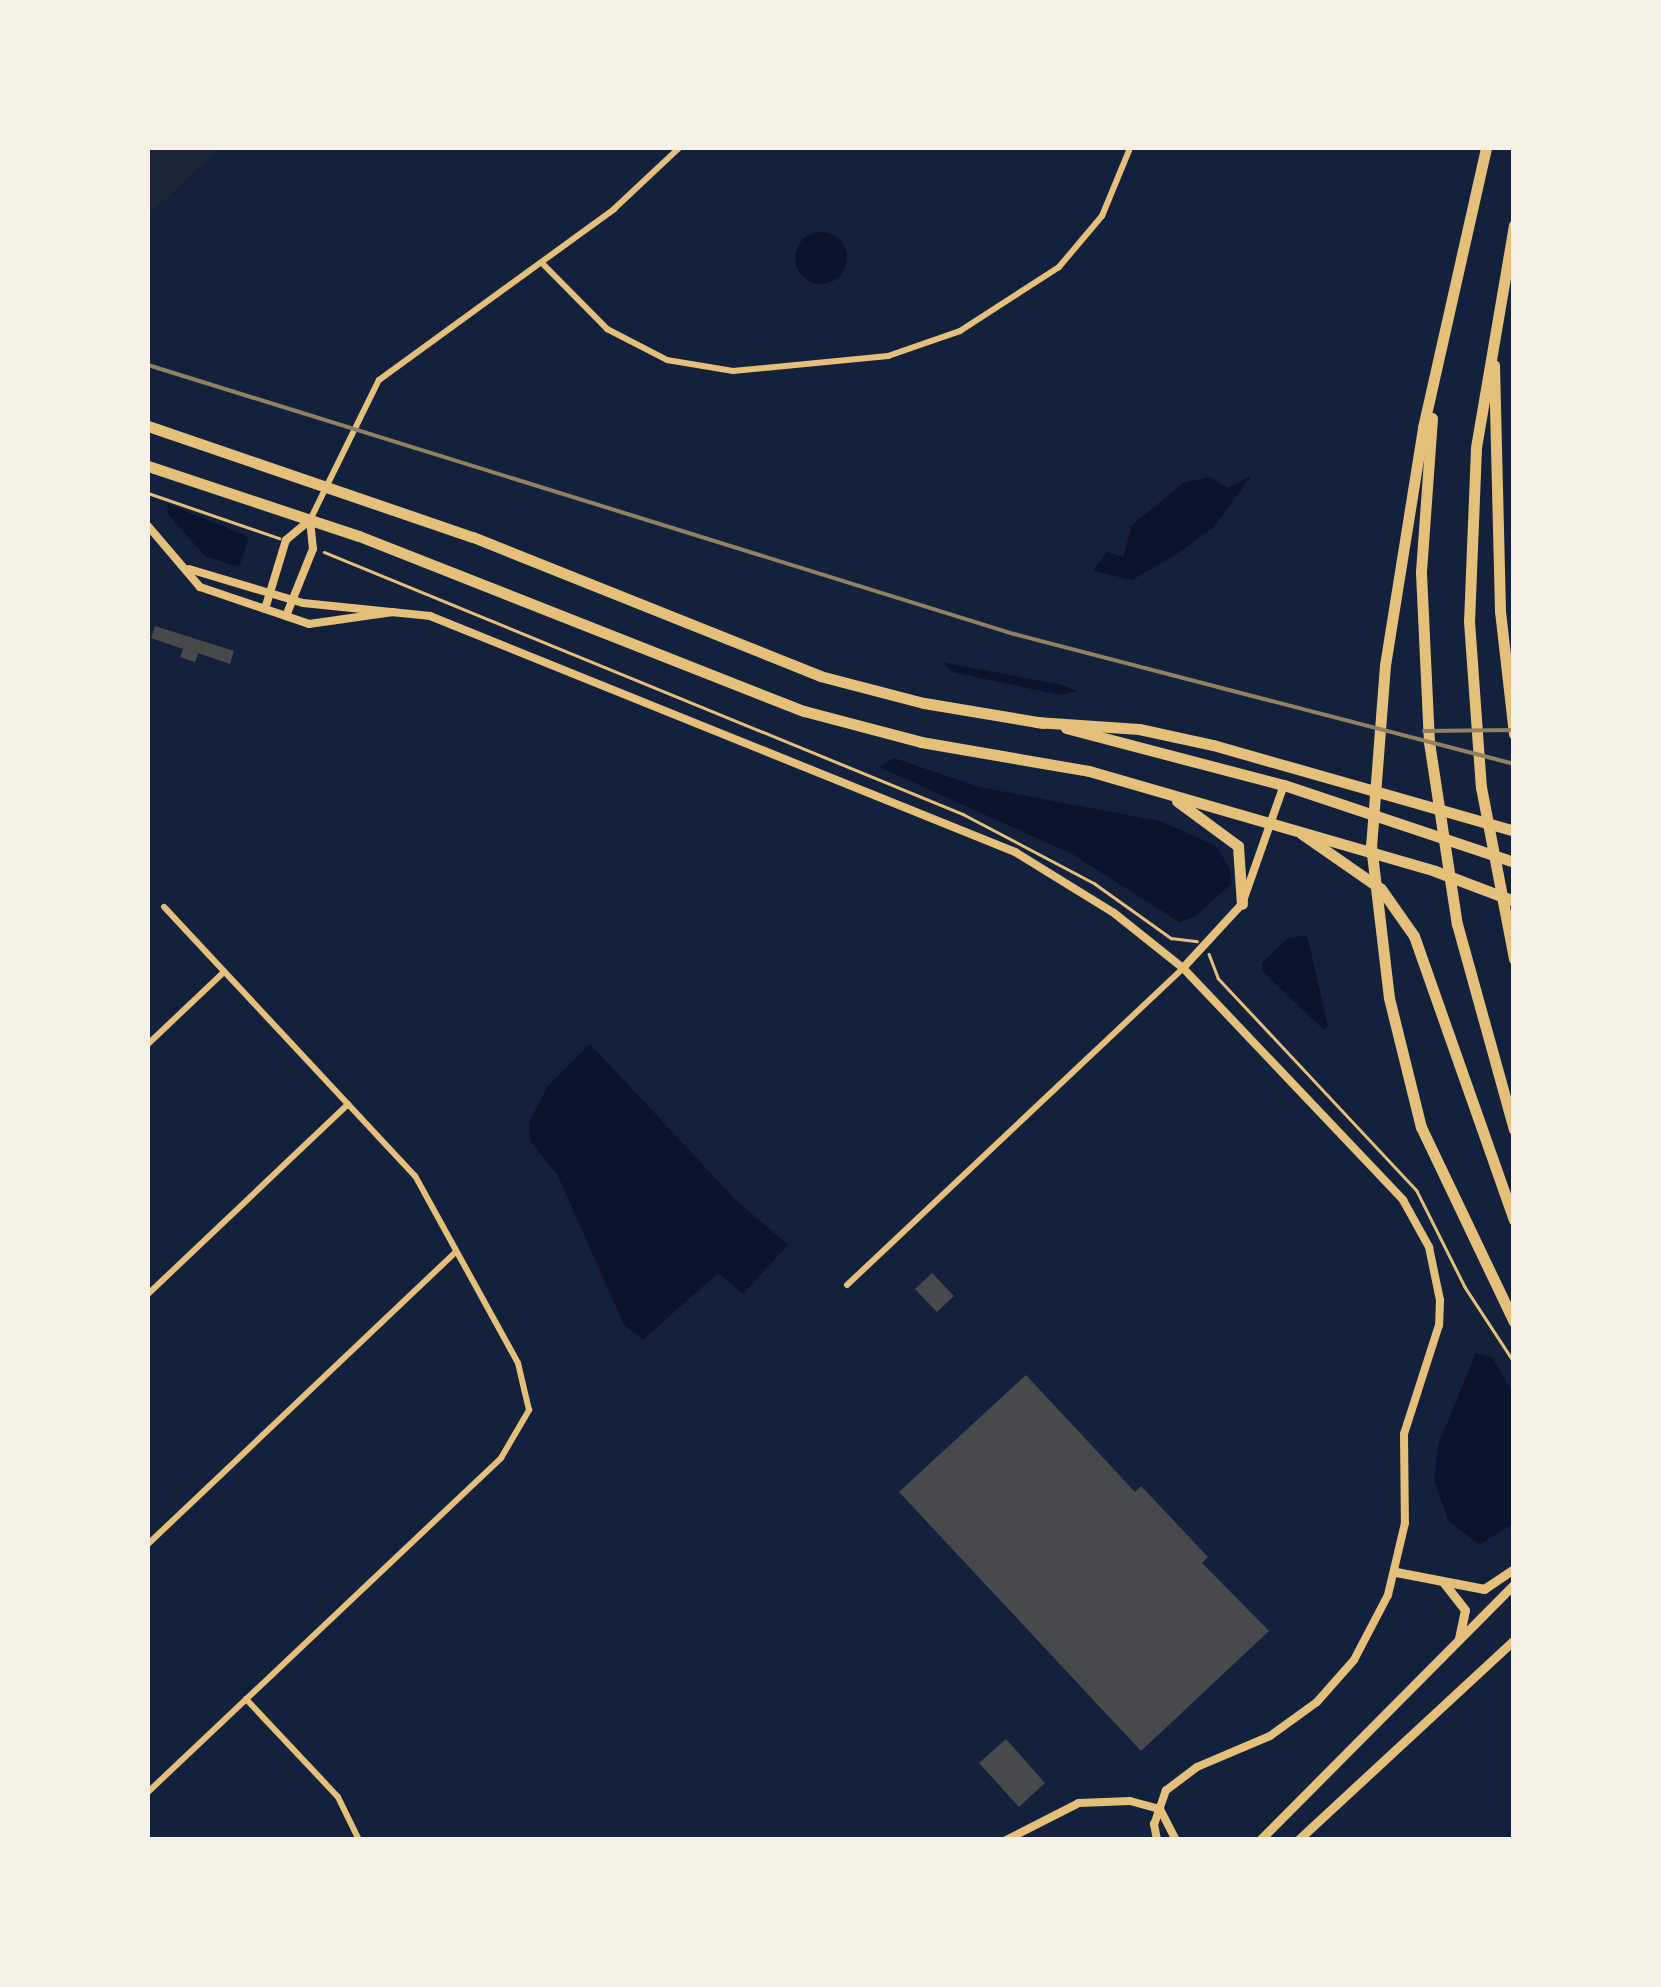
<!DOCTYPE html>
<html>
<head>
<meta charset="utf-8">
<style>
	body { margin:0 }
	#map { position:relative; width:1661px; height:1987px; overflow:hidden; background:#14213d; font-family:Barlow,sans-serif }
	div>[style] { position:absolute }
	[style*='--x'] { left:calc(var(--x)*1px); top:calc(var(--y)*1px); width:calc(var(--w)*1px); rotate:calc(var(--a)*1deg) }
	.green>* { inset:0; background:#1d2539 }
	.water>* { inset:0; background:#0b132b }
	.round { border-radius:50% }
	.building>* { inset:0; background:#48494c }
	.path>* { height:2.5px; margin:-1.25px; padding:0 1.25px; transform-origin:1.25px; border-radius:1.25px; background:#e5c07b }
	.minor>* { height:6px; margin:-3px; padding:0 3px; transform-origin:3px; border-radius:3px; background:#e5c07b }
	.tertiary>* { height:8px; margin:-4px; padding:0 4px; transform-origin:4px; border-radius:4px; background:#e5c07b }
	.secondary>* { height:9px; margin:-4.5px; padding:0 4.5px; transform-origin:4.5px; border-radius:4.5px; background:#e5c07b }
	.trunk>* { height:11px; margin:-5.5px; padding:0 5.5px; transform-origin:5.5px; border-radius:5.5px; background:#e5c07b }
	.motorway>* { height:11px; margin:-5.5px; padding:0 5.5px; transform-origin:5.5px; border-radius:5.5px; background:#e5c07b }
	.rail>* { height:4px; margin:-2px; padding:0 2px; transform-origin:2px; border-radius:2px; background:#918062 }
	span { translate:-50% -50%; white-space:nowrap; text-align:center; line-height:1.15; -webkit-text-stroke:8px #f6f1e7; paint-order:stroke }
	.frame { position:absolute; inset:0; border:150px solid #f6f1e7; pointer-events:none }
</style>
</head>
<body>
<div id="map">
	<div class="green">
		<i style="clip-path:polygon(148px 148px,220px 148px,148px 215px)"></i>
	</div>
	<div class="water">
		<i class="round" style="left:795px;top:232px;width:52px;height:52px"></i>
		<i style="clip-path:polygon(1252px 475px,1212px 529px,1172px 557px,1132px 580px,1093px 571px,1107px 552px,1123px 557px,1132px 525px,1183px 483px,1210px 477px,1228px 488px)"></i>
		<i style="clip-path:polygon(168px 504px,249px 537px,239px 567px,205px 556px,167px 513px)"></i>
		<i style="clip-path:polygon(942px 662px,1062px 685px,1078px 691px,1060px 695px,952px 672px)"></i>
		<i style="clip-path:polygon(894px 758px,979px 787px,1160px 821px,1215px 845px,1230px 868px,1231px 884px,1196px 916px,1179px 922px,1072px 854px,879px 767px)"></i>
		<i style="clip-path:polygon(1307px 935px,1328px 1026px,1324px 1030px,1263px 972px,1262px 963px,1288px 938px)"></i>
		<i style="clip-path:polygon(590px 1044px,735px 1199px,788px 1245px,743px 1294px,718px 1273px,643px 1340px,624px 1325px,558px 1176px,530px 1141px,529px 1122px,548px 1086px)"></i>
		<i style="clip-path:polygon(1476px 1353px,1492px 1357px,1514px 1394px,1513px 1524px,1479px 1545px,1448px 1520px,1434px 1480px,1438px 1445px)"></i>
	</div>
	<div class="building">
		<i style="clip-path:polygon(155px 626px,234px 651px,230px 664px,198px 653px,195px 662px,180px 657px,183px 649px,151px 638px)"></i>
		<i style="clip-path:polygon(932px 1273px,954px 1296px,937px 1312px,915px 1289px)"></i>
		<i style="clip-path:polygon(1026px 1375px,1135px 1492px,1141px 1486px,1208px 1557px,1202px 1563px,1269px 1631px,1141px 1751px,899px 1492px)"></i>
		<i style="clip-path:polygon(1006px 1739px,1045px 1783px,1019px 1807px,979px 1763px)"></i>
	</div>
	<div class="path">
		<i style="--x:148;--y:493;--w:139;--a:19"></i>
		<i style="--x:324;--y:552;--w:691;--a:22.29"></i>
		<i style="--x:963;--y:814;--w:148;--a:27.8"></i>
		<i style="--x:1094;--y:883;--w:95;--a:35.5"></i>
		<i style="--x:1171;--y:938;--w:26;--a:7"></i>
		<i style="--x:1209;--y:954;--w:26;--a:69"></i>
		<i style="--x:1218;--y:978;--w:291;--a:46.9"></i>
		<i style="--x:1417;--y:1191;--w:107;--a:63.4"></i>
		<i style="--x:1465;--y:1287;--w:90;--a:56.8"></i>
	</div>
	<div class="minor">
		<i style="--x:542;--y:263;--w:93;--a:45.4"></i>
		<i style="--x:607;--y:329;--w:68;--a:27.3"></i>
		<i style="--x:667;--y:360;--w:67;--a:9.5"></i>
		<i style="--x:733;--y:371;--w:156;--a:-5.5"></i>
		<i style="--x:888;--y:356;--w:76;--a:-19.1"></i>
		<i style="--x:960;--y:331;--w:118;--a:-32.9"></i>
		<i style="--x:1059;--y:267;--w:67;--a:-49.9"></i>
		<i style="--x:1102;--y:216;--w:74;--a:-67.6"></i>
		<i style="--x:310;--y:520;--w:156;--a:-63.8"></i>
		<i style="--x:379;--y:380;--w:291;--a:-36"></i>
		<i style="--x:614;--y:209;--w:89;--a:-43.2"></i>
		<i style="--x:148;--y:1044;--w:105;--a:-43.5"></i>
		<i style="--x:847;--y:1285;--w:462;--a:-43.3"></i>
		<i style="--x:148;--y:1294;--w:276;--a:-43.5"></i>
		<i style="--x:148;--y:1544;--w:424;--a:-43.5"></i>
		<i style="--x:246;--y:1699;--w:134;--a:46.8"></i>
		<i style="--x:338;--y:1797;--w:48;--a:64"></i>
		<i style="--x:148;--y:1792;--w:486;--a:-43.4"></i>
		<i style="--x:501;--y:1458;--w:56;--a:-59.7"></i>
		<i style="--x:529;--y:1410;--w:48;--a:-103.2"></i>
		<i style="--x:518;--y:1363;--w:213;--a:-118.8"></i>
		<i style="--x:415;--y:1176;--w:368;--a:-133"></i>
	</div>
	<div class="tertiary">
		<i style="--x:148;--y:526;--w:80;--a:49.6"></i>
		<i style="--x:200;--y:587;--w:115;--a:18.7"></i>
		<i style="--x:309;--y:624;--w:85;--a:-8.1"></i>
		<i style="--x:189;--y:569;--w:119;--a:16.6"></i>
		<i style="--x:303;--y:603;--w:128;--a:5.8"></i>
		<i style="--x:430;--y:616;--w:631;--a:21.97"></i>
		<i style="--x:1015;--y:852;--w:116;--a:31.6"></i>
		<i style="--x:1114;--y:913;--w:88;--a:38.6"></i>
		<i style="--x:1183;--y:968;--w:320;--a:46.5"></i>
		<i style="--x:1403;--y:1200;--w:54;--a:61"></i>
		<i style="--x:1429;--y:1247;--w:54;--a:78.3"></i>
		<i style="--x:1440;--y:1300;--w:25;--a:92"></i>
		<i style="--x:1439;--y:1325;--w:114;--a:107.8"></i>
		<i style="--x:1404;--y:1434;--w:89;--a:89.4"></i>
		<i style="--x:1405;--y:1523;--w:74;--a:103.3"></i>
		<i style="--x:1388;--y:1595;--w:73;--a:117.6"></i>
		<i style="--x:1354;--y:1660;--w:56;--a:131.4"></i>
		<i style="--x:1317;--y:1702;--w:58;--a:144.1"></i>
		<i style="--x:1270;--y:1736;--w:79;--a:157"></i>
		<i style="--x:1197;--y:1767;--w:39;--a:143"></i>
		<i style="--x:1166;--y:1790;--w:36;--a:109"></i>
		<i style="--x:1154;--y:1824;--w:16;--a:79"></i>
		<i style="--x:265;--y:609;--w:72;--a:-73.1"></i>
		<i style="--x:286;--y:540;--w:31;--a:-40"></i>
		<i style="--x:286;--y:616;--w:72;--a:-68.1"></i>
		<i style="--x:313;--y:549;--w:29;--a:-96"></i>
		<i style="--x:1183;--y:968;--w:87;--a:-47.3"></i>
		<i style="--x:1242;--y:904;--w:126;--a:-70.6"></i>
		<i style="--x:1160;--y:1809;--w:35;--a:63"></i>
		<i style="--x:1006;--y:1840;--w:82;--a:-26.9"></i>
		<i style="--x:1079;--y:1803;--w:51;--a:-2.2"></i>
		<i style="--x:1130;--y:1801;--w:31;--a:15"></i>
	</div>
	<div class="secondary">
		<i style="--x:1396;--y:1572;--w:90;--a:10.9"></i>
		<i style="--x:1484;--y:1589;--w:36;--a:-34"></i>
		<i style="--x:1444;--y:1583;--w:34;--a:52"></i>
		<i style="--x:1465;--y:1610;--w:30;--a:102"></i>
		<i style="--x:1260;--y:1840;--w:361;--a:-45.2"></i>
		<i style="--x:1298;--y:1840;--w:294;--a:-42.8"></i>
	</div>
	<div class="trunk">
		<i style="--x:148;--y:426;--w:343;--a:18.9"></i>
		<i style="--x:473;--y:537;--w:374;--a:21.8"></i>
		<i style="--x:820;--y:676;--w:107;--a:14.6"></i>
		<i style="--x:924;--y:703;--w:121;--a:9.5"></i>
		<i style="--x:148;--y:466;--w:222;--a:18.4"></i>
		<i style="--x:359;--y:536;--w:478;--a:21.5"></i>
		<i style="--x:804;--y:711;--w:121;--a:14.8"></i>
		<i style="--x:921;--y:742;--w:170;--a:9.8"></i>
		<i style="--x:1089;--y:771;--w:360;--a:16.1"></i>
		<i style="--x:1435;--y:871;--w:85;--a:20.8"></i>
		<i style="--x:1066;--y:728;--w:225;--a:14.7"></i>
		<i style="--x:1284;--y:785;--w:243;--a:18.5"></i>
		<i style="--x:1177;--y:801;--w:76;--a:36.4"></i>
		<i style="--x:1238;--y:846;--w:58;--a:86.1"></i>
	</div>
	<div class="motorway">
		<i style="--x:1486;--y:148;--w:287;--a:102.7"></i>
		<i style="--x:1423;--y:428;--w:240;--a:99.1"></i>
		<i style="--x:1385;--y:665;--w:181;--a:94.4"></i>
		<i style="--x:1371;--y:845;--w:154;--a:83.3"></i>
		<i style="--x:1389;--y:998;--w:133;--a:76.1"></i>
		<i style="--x:1421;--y:1127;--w:216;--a:64.5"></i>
		<i style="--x:1514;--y:225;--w:226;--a:99.7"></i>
		<i style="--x:1476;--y:448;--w:173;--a:92.3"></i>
		<i style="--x:1469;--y:621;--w:166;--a:85.9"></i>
		<i style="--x:1481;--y:787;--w:175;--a:79.1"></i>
		<i style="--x:1494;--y:365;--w:246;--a:88.6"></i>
		<i style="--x:1500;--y:611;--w:124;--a:83.5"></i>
		<i style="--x:1432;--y:418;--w:155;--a:94.1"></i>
		<i style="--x:1421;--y:573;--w:169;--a:87.3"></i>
		<i style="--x:1429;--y:742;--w:184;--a:81.3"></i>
		<i style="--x:1457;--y:924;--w:213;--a:74.5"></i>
		<i style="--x:1036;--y:722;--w:103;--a:3.9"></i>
		<i style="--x:1139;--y:729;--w:76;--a:12.2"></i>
		<i style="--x:1213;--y:745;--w:313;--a:15.9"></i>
		<i style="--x:1302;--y:834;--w:96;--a:34.8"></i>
		<i style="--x:1381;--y:889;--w:57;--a:54.9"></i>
		<i style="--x:1414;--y:936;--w:301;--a:70.6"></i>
	</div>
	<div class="rail">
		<i style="--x:148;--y:365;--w:907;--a:17.26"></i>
		<i style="--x:1014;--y:634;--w:517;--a:14.57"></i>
		<i style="--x:1424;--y:731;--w:90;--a:-0.6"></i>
	</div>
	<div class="frame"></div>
</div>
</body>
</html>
